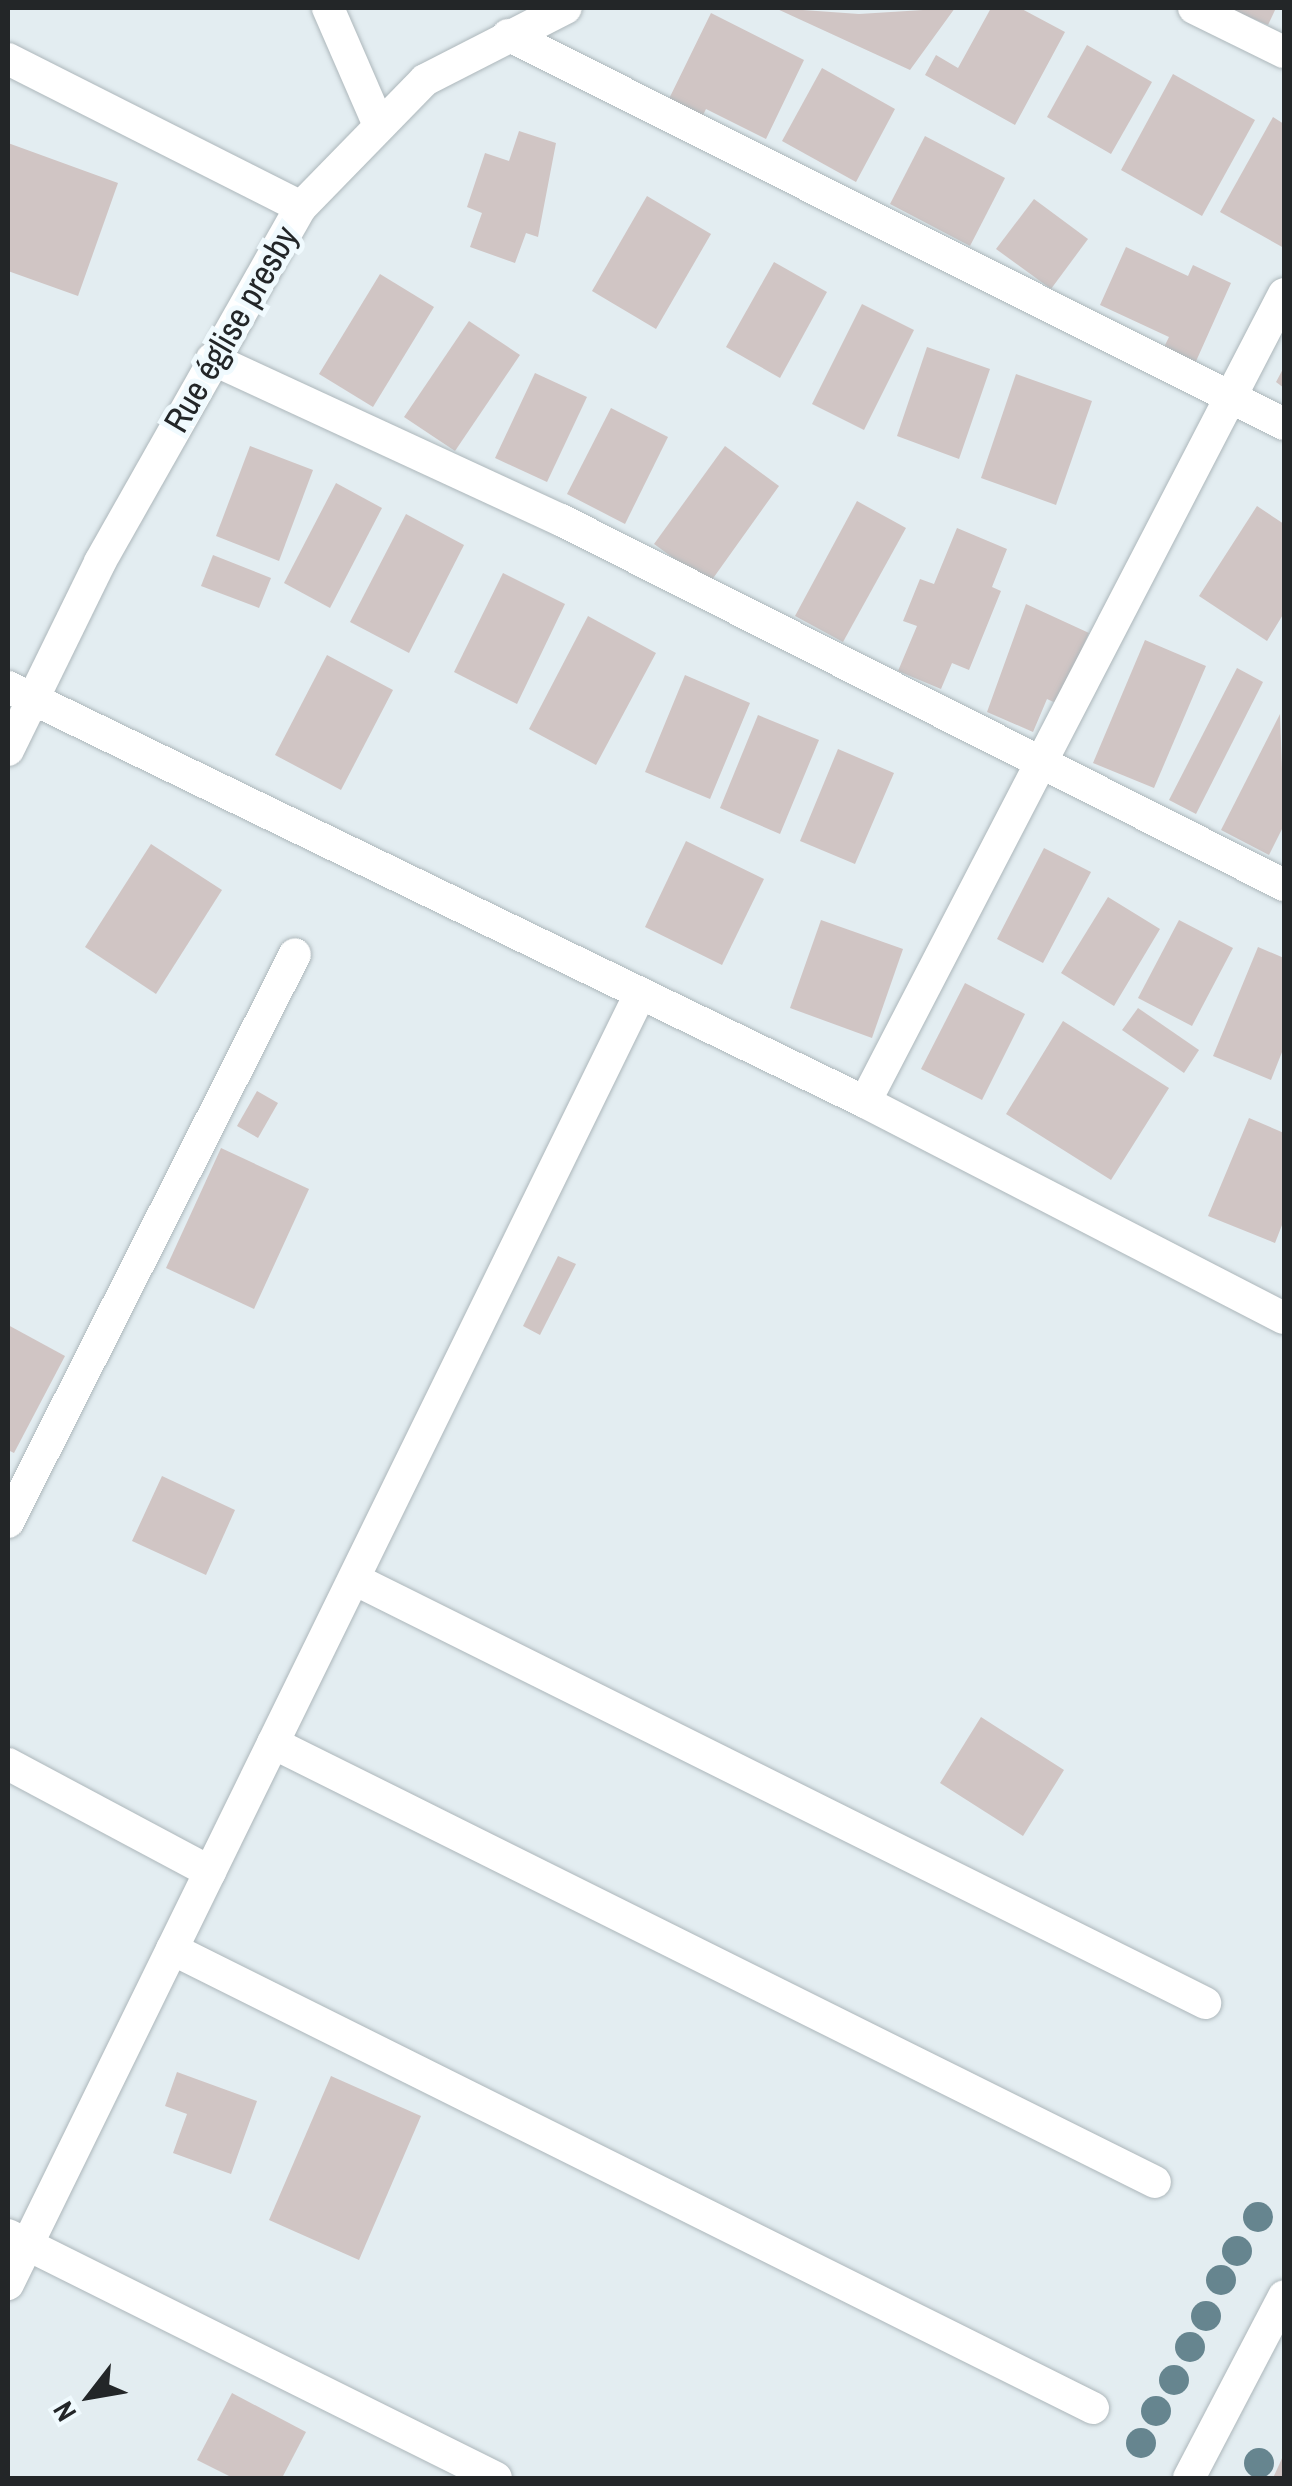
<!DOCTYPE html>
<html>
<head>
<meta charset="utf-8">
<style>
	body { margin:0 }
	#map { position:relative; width:1292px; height:2486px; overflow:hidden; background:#e3edf1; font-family:"Archivo Narrow",sans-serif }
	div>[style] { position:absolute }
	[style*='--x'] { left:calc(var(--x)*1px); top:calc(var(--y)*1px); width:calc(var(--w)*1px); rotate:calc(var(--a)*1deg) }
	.building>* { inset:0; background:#d0c5c4 }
	.roads { filter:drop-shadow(0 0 2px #adb7bb) drop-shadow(0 0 2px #adb7bb) }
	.minor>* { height:32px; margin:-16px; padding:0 16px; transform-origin:16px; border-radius:16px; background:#fff }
	.trees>* { width:30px; height:30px; margin:-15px; border-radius:50%; background:#66858f }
	span { translate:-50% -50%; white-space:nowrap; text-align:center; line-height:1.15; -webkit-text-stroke:10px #f0fafe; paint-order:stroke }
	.street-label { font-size:35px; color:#232628 }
	.frame { position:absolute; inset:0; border:10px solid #232628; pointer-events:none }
	.north { position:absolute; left:40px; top:2346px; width:100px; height:100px; -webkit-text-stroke:8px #f0fafe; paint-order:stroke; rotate:239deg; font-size:28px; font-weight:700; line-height:40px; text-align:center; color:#232628 }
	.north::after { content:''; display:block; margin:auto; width:35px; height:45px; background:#232628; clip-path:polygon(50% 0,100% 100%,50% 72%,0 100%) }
</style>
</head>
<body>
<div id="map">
	<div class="building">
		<i style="clip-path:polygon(775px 8px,859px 14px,955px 8px,910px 70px)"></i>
		<i style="clip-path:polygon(991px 8px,1020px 8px,1065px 32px,1015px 125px,925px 75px,936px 55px,958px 68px)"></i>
		<i style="clip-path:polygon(1228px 8px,1276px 8px,1268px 25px)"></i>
		<i style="clip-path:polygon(711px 13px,804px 60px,766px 139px,706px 109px,699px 123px,665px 107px)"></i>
		<i style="clip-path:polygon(1087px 45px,1152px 82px,1111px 154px,1047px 117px)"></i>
		<i style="clip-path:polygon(822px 68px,895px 109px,856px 182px,782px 141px)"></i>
		<i style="clip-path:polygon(1173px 74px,1255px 120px,1202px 216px,1121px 170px)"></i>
		<i style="clip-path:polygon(1273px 117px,1284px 124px,1284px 248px,1220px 212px)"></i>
		<i style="clip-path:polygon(519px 131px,556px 143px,538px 237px,526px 233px,515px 263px,470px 247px,482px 213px,467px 207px,485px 153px,509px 161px)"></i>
		<i style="clip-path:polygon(925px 136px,1005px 178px,970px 246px,890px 204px)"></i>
		<i style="clip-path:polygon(8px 143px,118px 183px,78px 296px,8px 271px)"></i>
		<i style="clip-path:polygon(647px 196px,711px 234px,656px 329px,592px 291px)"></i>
		<i style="clip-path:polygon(1034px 199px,1088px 239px,1051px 289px,996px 249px)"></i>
		<i style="clip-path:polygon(1126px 247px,1188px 276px,1193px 265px,1231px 283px,1193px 368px,1161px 353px,1169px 337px,1100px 305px)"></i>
		<i style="clip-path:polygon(774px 262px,827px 292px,780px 378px,726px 347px)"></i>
		<i style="clip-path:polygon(380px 274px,434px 307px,373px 407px,319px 374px)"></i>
		<i style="clip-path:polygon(862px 304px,914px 330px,864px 430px,812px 404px)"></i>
		<i style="clip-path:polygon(469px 321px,520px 355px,455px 451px,404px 417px)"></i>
		<i style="clip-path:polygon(927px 347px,990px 369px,959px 459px,897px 436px)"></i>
		<i style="clip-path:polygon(1284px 367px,1284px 388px,1276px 382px)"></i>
		<i style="clip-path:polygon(535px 373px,587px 397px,547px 482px,495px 458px)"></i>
		<i style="clip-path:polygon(1016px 374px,1092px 401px,1056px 505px,981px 478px)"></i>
		<i style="clip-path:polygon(611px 408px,668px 437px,625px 524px,567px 494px)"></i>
		<i style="clip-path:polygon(250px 446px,313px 470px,279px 561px,216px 536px)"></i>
		<i style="clip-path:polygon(725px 446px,779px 486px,709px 584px,654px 544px)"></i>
		<i style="clip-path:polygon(336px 483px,382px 508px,330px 608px,284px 583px)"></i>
		<i style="clip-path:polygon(857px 501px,906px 528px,843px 642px,795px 616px)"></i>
		<i style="clip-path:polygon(1257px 506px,1284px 524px,1284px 613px,1267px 641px,1199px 596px)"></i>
		<i style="clip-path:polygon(406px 514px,464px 545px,409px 653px,350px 622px)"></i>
		<i style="clip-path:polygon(957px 528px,1007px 549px,992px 587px,1001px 591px,969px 670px,952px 663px,941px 689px,898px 671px,917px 626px,903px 621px,920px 579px,934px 584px)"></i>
		<i style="clip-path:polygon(213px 555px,271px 578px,259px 608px,201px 586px)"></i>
		<i style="clip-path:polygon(503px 573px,565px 604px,517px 704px,454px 672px)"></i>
		<i style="clip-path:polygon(1026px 604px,1089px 633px,1058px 704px,1047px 699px,1033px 732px,987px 712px)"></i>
		<i style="clip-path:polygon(588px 616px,656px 653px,596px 765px,529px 729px)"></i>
		<i style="clip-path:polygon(1145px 640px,1206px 666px,1154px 788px,1093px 763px)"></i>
		<i style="clip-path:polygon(327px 655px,393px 690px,341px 790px,275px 755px)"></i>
		<i style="clip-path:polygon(1237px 668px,1263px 682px,1196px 814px,1169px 800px)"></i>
		<i style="clip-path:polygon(685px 675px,750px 703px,710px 799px,645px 772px)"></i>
		<i style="clip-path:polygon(1280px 714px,1284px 825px,1269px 855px,1221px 830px)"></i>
		<i style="clip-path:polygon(758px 715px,819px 740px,780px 834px,720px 808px)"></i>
		<i style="clip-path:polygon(838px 749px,894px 773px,855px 864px,800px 841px)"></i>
		<i style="clip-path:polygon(686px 841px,764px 879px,722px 965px,645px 927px)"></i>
		<i style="clip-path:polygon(151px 844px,222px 890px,156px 994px,85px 947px)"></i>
		<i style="clip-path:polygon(1044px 848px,1091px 872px,1043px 963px,997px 939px)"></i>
		<i style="clip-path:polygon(1108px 897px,1160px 929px,1114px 1006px,1061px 973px)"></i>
		<i style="clip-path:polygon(821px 920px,903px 949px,872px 1038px,790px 1008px)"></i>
		<i style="clip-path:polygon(1179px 920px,1233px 948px,1192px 1026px,1138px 998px)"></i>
		<i style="clip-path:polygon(1258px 947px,1284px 958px,1284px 1047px,1271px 1080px,1213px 1056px)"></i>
		<i style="clip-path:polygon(965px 983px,1025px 1014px,982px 1100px,921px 1069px)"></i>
		<i style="clip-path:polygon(1138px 1008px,1199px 1050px,1184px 1073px,1122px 1030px)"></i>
		<i style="clip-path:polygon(1063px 1021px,1169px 1088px,1111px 1180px,1006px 1114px)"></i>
		<i style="clip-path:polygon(257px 1091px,278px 1103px,258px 1138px,237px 1126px)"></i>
		<i style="clip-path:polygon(1249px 1118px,1284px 1133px,1284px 1220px,1275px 1243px,1208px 1216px)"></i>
		<i style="clip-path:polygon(221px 1148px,309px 1189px,254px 1309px,166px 1268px)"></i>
		<i style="clip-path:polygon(558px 1256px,576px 1264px,540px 1335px,523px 1326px)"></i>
		<i style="clip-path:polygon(8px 1325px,65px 1356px,14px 1453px,8px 1450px)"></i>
		<i style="clip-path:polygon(162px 1476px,235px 1510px,206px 1575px,132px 1541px)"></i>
		<i style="clip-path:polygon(981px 1717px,1064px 1770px,1023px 1836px,940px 1783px)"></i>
		<i style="clip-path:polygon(177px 2072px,257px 2101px,231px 2174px,173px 2153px,187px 2114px,165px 2106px)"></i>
		<i style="clip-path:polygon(331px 2076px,421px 2116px,359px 2260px,269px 2220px)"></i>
		<i style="clip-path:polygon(232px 2393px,306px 2432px,282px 2478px,233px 2478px,197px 2460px)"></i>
		<i style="clip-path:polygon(1284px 2454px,1284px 2478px,1273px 2478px)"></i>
	</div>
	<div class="roads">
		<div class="minor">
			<i style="--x:328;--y:8;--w:125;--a:66.5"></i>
			<i style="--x:1194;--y:8;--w:100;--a:26.1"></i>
			<i style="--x:508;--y:35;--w:868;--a:26.62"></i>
			<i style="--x:8;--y:59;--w:328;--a:26.8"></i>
			<i style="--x:212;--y:359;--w:384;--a:24.8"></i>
			<i style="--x:561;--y:520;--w:810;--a:26.79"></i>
			<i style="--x:8;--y:687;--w:952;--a:25.84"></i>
			<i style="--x:865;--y:1102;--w:471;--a:27.3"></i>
			<i style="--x:8;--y:750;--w:209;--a:-63.9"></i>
			<i style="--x:100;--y:562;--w:408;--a:-60.5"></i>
			<i style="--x:301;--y:207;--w:177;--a:-45.7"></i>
			<i style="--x:425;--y:80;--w:158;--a:-27.1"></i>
			<i style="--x:865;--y:1102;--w:910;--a:-62.59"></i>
			<i style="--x:8;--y:1522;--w:636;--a:-63.19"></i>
			<i style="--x:354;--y:1579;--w:951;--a:26.48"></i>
			<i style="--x:273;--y:1743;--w:985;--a:26.46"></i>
			<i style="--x:8;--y:1764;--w:229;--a:28.1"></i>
			<i style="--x:172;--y:1949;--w:1029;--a:26.49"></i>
			<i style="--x:8;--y:2235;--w:545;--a:26.47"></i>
			<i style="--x:8;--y:2284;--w:1436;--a:-63.9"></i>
			<i style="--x:1189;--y:2478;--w:205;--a:-62.4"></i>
		</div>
	</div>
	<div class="trees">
		<i style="left:1258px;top:2217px"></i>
		<i style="left:1237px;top:2251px"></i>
		<i style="left:1221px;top:2280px"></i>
		<i style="left:1206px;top:2316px"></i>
		<i style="left:1190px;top:2347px"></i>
		<i style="left:1174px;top:2380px"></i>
		<i style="left:1156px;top:2411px"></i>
		<i style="left:1141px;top:2443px"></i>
		<i style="left:1259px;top:2463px"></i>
	</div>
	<div class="street-label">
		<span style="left:231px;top:329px;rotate:-60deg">Rue église presby</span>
	</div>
	<div class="frame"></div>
	<div class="north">N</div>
</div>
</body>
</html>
